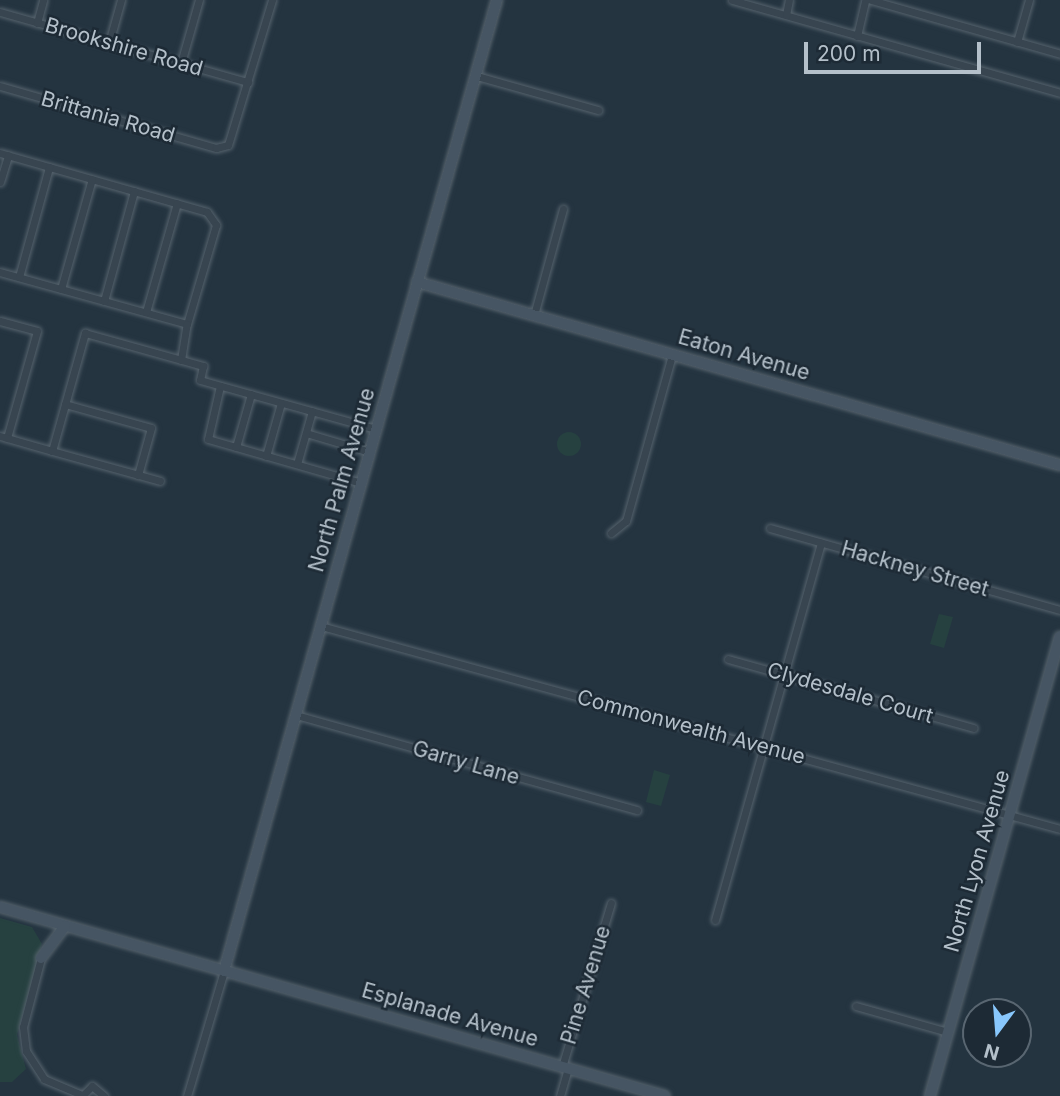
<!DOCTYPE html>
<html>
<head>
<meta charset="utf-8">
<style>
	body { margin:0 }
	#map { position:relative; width:1060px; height:1096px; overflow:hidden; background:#243440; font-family:Inter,sans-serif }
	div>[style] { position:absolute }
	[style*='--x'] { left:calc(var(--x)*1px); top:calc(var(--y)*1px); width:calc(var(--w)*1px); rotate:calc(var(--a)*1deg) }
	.green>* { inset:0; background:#264140 }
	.round { border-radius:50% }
	.roads { filter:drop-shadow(0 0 2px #56636d) drop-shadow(0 0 2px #56636d) }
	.street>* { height:7px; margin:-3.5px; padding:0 3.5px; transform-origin:3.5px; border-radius:3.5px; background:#384550 }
	.secondary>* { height:10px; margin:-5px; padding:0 5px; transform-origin:5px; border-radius:5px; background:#465563 }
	span { translate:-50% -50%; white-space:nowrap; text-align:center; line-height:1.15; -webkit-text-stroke:5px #1d2a35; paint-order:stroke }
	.street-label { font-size:21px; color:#b4c0ca }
	.north { position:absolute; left:962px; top:998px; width:70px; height:70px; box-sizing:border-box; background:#1d2a35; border:2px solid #596671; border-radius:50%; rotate:196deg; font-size:19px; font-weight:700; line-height:28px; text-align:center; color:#b4c0ca }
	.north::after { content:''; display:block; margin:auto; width:24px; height:32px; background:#88c7fc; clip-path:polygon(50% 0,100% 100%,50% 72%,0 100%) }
	.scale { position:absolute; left:804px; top:42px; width:177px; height:32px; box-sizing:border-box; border:4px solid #b4c0ca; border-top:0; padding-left:9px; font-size:21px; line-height:24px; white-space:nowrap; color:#b4c0ca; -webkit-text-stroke:5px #1d2a35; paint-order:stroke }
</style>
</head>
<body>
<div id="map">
	<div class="green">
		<i class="round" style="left:557px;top:432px;width:24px;height:24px"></i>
		<i style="clip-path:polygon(939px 614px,953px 617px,944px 648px,930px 644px)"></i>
		<i style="clip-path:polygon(654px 770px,670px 775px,661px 806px,646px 802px)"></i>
		<i style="clip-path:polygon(0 918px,32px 927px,42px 944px,17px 1035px,26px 1069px,12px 1082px,0 1082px)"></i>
	</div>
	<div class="roads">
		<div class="street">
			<i style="--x:732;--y:0;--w:341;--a:15.8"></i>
			<i style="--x:871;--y:0;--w:197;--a:15.9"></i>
			<i style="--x:0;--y:12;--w:258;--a:15.8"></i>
			<i style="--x:786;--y:15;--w:15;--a:-79"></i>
			<i style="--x:37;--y:23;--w:24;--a:-75"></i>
			<i style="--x:857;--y:36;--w:37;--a:-77"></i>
			<i style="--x:1017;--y:42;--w:44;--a:-74.1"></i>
			<i style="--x:109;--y:43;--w:45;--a:-74.4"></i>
			<i style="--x:181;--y:63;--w:66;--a:-74.1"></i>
			<i style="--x:477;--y:76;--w:126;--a:15.7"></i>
			<i style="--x:0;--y:86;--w:225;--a:16"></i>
			<i style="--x:216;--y:148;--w:12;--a:-14"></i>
			<i style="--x:228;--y:145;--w:152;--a:-73.1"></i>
			<i style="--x:0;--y:153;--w:215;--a:15.9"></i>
			<i style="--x:207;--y:212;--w:16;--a:55"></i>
			<i style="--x:216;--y:225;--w:103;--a:106.3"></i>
			<i style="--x:187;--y:324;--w:194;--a:-164.5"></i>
			<i style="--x:0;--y:182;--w:28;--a:-73"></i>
			<i style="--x:19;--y:277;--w:114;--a:-74.7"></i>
			<i style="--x:61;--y:289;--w:114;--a:-74.3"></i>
			<i style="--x:104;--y:301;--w:114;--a:-74.7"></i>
			<i style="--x:146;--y:312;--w:113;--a:-74.1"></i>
			<i style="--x:534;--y:315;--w:110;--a:-74.7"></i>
			<i style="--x:0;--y:321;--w:38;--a:15"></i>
			<i style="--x:37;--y:331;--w:111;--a:105.7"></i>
			<i style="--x:181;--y:360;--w:36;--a:-81"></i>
			<i style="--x:220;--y:386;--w:54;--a:102.8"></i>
			<i style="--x:208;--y:439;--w:159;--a:16"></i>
			<i style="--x:65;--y:404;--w:89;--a:15.6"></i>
			<i style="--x:151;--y:428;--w:49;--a:105.5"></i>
			<i style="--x:306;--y:433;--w:67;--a:16.5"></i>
			<i style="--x:0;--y:436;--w:54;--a:16.1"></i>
			<i style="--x:52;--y:451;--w:123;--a:-74.4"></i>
			<i style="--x:85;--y:333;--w:123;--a:15.6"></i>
			<i style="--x:203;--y:366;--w:14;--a:102"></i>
			<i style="--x:200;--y:380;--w:183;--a:15.6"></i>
			<i style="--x:236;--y:447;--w:55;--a:-74.2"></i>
			<i style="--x:52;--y:451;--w:112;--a:15.5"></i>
			<i style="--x:266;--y:456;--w:55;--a:-74.2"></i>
			<i style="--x:297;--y:464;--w:55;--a:-74.2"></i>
			<i style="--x:770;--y:528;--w:301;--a:15.8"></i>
			<i style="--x:611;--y:533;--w:19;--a:-39"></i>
			<i style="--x:626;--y:521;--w:172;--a:-74.5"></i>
			<i style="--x:321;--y:626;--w:766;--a:15.36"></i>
			<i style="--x:728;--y:659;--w:255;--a:15.7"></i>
			<i style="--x:296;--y:715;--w:354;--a:15.6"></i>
			<i style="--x:715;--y:920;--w:392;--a:-74.3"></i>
			<i style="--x:41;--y:958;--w:71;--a:104.6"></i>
			<i style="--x:23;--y:1027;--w:24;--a:83"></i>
			<i style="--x:26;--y:1051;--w:33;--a:57"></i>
			<i style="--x:44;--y:1079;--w:41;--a:22.8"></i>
			<i style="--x:856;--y:1006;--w:96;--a:15.8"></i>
			<i style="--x:562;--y:1067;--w:171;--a:-73.4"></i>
			<i style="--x:82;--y:1096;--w:14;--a:-45"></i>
			<i style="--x:92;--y:1086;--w:16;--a:40"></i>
			<i style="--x:187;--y:1096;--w:130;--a:-73.5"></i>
			<i style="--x:560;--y:1096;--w:29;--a:-74"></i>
		</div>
		<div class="secondary">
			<i style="--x:417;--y:282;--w:669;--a:15.89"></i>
			<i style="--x:0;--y:907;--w:691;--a:15.87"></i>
			<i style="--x:41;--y:958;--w:40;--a:-53"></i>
			<i style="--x:224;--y:971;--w:1009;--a:-74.3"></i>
			<i style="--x:930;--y:1096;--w:477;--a:-74.2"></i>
		</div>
	</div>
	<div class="street-label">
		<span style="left:124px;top:47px;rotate:16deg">Brookshire Road</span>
		<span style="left:108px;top:117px;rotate:16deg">Brittania Road</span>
		<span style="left:744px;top:355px;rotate:16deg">Eaton Avenue</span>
		<span style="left:342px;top:480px;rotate:-74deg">North Palm Avenue</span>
		<span style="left:915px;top:569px;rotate:16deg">Hackney Street</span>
		<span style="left:850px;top:693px;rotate:16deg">Clydesdale Court</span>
		<span style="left:691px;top:727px;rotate:15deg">Commonwealth Avenue</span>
		<span style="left:466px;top:763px;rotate:16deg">Garry Lane</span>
		<span style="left:977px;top:861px;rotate:-74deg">North Lyon Avenue</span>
		<span style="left:586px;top:985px;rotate:-73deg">Pine Avenue</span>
		<span style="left:450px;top:1015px;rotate:16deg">Esplanade Avenue</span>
	</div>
	<div class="north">N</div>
	<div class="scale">200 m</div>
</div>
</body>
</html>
